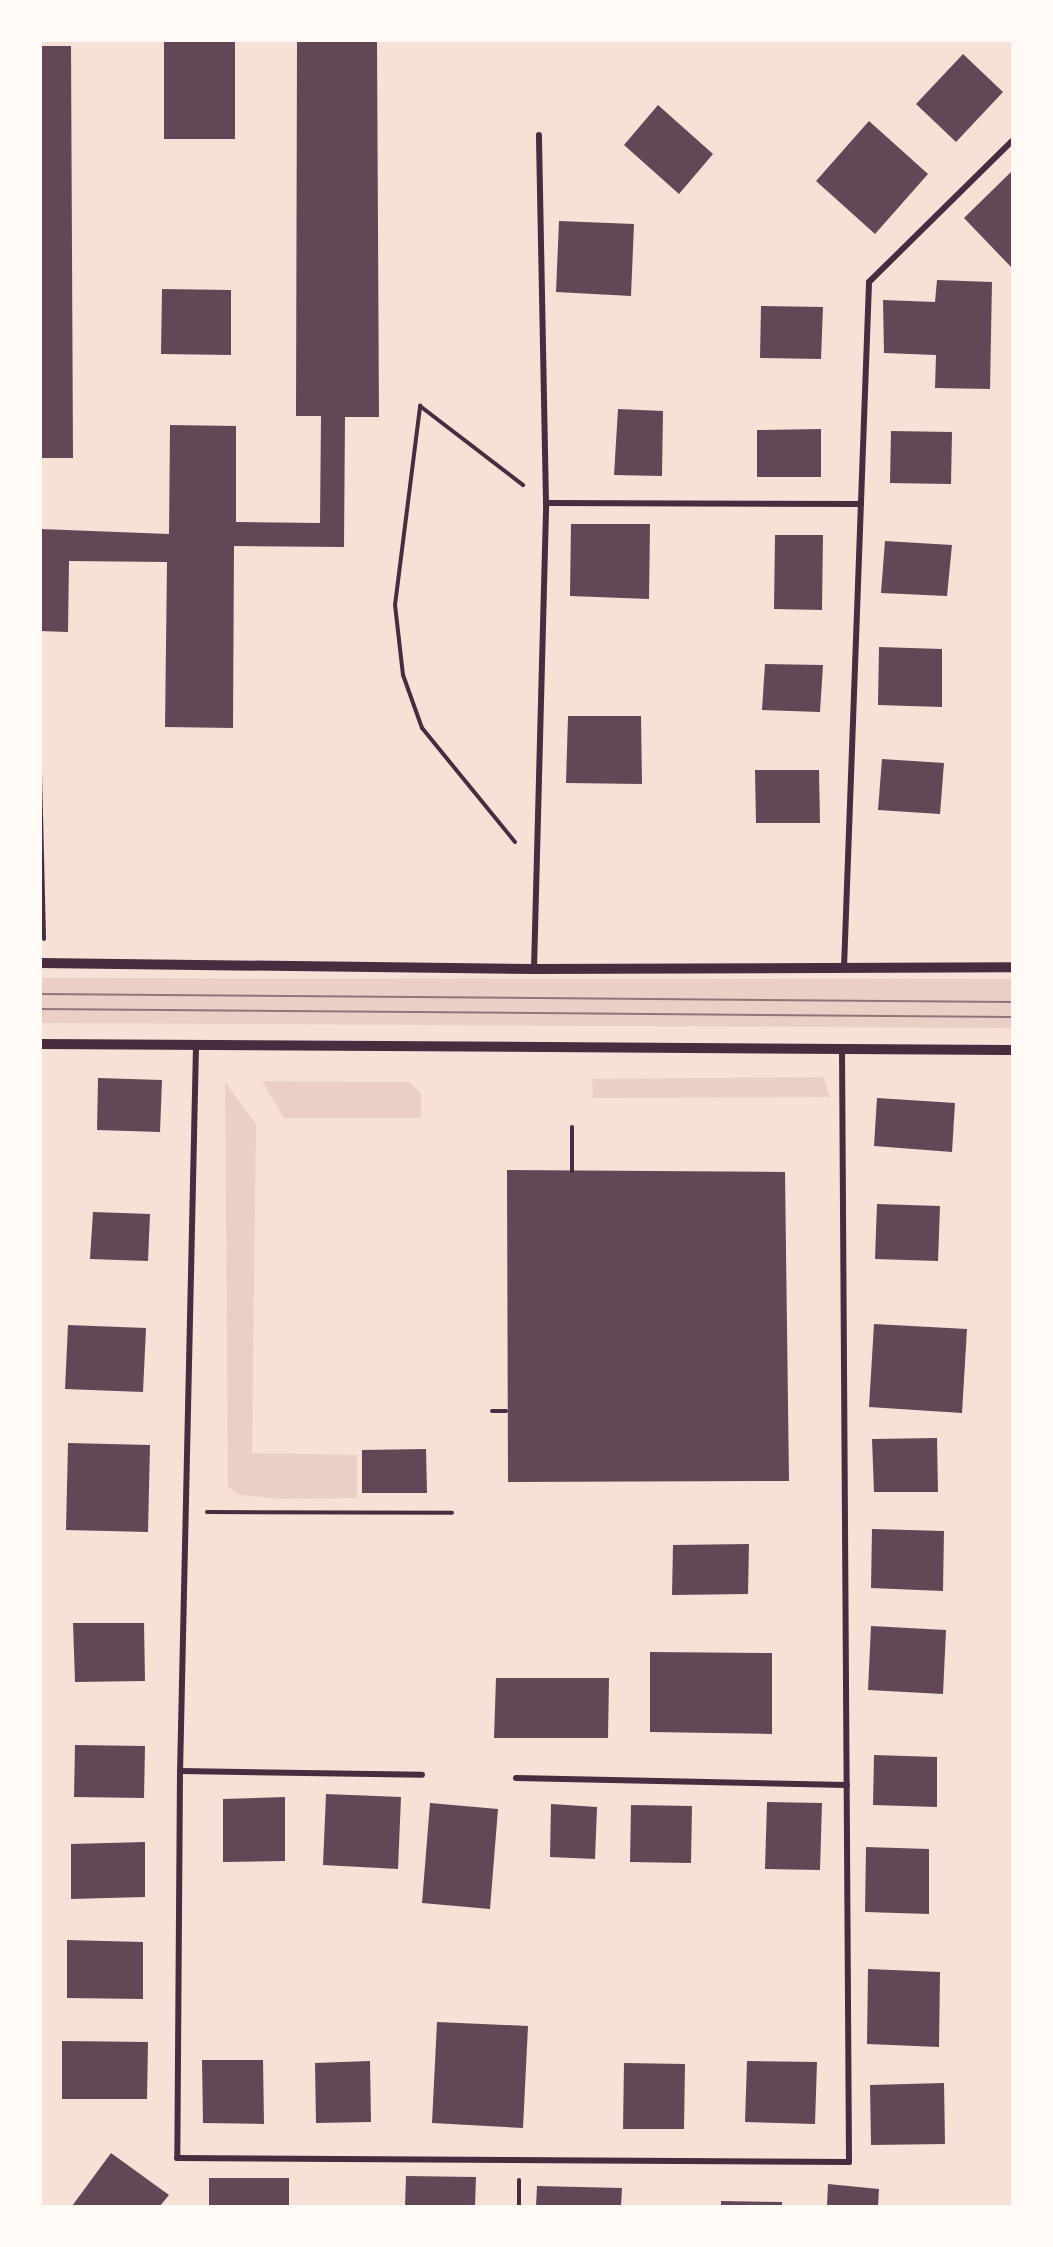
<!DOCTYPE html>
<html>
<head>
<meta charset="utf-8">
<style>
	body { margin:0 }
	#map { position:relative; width:1053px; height:2247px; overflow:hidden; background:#f7e1d7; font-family:Inter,sans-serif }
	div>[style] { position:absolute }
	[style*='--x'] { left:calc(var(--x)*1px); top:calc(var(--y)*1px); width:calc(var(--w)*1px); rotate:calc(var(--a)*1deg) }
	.green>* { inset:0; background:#ebcfc5 }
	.building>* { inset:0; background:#644757 }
	.path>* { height:4px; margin:-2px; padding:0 2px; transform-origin:2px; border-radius:2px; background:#4a2c40 }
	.minor>* { height:6px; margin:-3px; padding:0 3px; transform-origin:3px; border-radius:3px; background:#4a2c40 }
	.tertiary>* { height:10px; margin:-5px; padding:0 5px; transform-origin:5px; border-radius:5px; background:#4a2c40 }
	.tram>* { height:1.5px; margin:-0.75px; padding:0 0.75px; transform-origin:0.75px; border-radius:0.75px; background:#8f747c }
	span { translate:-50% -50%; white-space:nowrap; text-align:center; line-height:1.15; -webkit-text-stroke:5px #fffaf5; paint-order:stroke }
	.frame { position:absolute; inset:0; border:42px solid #fffaf5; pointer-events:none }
</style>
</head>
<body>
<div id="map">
	<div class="green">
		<i style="clip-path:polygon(41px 978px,1012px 979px,1012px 1028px,41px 1023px)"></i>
		<i style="clip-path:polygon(823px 1077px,830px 1097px,593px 1098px,592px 1079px)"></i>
		<i style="clip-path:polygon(262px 1081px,409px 1082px,421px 1093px,421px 1118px,284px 1118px)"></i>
		<i style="clip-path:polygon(225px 1082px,256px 1124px,252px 1453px,357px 1455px,357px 1498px,281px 1499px,240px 1495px,228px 1487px)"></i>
	</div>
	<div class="building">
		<i style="clip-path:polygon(164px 40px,235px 40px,235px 139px,164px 139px)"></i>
		<i style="clip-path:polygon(297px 40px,377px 40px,379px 417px,345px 417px,344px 547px,234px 546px,233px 728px,165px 727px,167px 562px,69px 561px,68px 632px,40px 631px,40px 529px,169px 534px,170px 425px,236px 426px,236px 522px,320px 523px,321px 416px,296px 416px)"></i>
		<i style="clip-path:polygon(40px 46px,71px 46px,73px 458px,40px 458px)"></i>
		<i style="clip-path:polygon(963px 54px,1003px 92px,956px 142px,916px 104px)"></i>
		<i style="clip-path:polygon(658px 105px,713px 154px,679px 194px,624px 145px)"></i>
		<i style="clip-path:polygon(869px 121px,928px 174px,875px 234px,816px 181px)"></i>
		<i style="clip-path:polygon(1012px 171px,1012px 268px,964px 218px)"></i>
		<i style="clip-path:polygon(559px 221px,634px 224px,631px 296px,556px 292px)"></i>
		<i style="clip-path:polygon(937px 280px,992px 282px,990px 389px,935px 388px,936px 355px,884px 353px,883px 300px,935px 302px)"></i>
		<i style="clip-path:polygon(162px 289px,231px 290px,231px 355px,161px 354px)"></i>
		<i style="clip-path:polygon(761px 306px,823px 307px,821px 359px,760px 358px)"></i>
		<i style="clip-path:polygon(618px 409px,663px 411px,662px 476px,614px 475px)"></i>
		<i style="clip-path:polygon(821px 429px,821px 477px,757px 477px,757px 430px)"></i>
		<i style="clip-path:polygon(891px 431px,952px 432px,951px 484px,890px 483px)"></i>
		<i style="clip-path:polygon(571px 524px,650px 524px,649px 599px,570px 596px)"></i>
		<i style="clip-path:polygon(775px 535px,823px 535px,822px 610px,774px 609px)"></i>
		<i style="clip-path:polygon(885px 541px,952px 545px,947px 596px,881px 593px)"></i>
		<i style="clip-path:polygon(879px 647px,942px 649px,942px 707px,878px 705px)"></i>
		<i style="clip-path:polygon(765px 664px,823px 665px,820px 712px,762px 710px)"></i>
		<i style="clip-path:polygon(568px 716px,641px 716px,642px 784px,566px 783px)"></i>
		<i style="clip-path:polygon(882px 759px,944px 763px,940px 814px,878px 810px)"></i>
		<i style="clip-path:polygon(755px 770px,819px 770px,820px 823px,756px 823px)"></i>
		<i style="clip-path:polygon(98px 1078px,162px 1080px,160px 1132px,97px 1130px)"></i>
		<i style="clip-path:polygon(877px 1098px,955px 1103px,952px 1152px,874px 1146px)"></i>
		<i style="clip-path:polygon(507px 1170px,785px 1172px,789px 1481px,508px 1482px)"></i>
		<i style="clip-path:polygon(877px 1204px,940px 1206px,938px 1261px,875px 1259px)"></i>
		<i style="clip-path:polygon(93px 1212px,150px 1214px,148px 1261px,90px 1259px)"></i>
		<i style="clip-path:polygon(874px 1324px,967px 1329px,962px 1413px,869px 1407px)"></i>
		<i style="clip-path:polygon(68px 1325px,146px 1328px,143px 1392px,65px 1389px)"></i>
		<i style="clip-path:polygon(937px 1438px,938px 1492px,874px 1492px,872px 1439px)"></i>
		<i style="clip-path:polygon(68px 1443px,150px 1445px,148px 1532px,66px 1530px)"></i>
		<i style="clip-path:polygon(426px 1449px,427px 1493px,362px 1493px,362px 1450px)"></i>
		<i style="clip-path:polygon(872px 1529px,944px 1531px,943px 1591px,871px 1588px)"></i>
		<i style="clip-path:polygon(749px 1544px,748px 1594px,672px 1595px,673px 1545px)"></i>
		<i style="clip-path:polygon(73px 1623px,144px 1623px,145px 1681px,75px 1682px)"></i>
		<i style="clip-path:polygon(871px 1626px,946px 1630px,943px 1694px,868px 1690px)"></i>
		<i style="clip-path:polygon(650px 1652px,772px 1653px,772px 1734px,650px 1732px)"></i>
		<i style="clip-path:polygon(496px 1678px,609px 1678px,608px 1738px,494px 1738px)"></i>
		<i style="clip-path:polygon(75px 1745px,145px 1746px,144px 1798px,74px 1797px)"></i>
		<i style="clip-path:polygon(874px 1755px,937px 1757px,937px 1807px,873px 1805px)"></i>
		<i style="clip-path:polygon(326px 1794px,401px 1797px,398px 1869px,323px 1865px)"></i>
		<i style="clip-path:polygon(285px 1797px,285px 1861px,223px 1862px,223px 1799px)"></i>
		<i style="clip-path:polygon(767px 1802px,822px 1803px,820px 1870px,765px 1869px)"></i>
		<i style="clip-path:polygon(430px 1803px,498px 1809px,490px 1909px,422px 1903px)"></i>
		<i style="clip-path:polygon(551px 1804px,597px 1807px,595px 1859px,550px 1857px)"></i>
		<i style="clip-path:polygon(631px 1805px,692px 1806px,691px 1863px,630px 1862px)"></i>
		<i style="clip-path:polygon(145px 1842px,145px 1897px,71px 1899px,71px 1844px)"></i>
		<i style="clip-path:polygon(866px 1847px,929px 1849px,929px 1914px,865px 1912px)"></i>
		<i style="clip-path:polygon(67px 1940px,143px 1942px,143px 1999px,67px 1998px)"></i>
		<i style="clip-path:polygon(868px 1969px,940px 1972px,939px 2047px,867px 2044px)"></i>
		<i style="clip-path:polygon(437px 2022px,528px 2026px,523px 2128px,432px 2123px)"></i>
		<i style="clip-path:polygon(62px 2041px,148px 2042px,147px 2099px,62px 2099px)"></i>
		<i style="clip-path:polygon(202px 2060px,263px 2060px,264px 2124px,203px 2123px)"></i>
		<i style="clip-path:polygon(370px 2061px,371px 2122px,316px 2123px,315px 2063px)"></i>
		<i style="clip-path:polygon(747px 2061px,817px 2062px,815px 2124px,745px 2122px)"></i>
		<i style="clip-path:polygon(624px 2063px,685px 2064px,684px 2129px,623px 2129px)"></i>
		<i style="clip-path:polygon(944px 2083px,945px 2144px,871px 2145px,870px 2085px)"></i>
		<i style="clip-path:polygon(111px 2153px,169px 2195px,160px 2206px,72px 2206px)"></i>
		<i style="clip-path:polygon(406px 2176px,476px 2177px,475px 2206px,405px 2206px)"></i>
		<i style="clip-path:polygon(209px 2178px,289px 2178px,289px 2206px,209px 2206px)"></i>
		<i style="clip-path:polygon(828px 2184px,879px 2189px,878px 2206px,827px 2206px)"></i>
		<i style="clip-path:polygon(537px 2186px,622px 2188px,621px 2206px,536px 2206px)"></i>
		<i style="clip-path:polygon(721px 2201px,782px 2202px,782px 2206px,721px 2206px)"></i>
	</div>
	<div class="path">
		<i style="--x:40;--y:774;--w:165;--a:88.6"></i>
		<i style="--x:515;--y:842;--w:147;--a:-129.2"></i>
		<i style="--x:422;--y:728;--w:56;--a:-109.7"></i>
		<i style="--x:403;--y:675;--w:70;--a:-96.5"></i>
		<i style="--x:395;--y:605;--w:201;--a:-82.8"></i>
		<i style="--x:420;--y:406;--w:130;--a:37.5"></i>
		<i style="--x:572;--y:1171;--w:44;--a:-90"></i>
		<i style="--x:492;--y:1411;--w:14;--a:0"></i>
		<i style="--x:207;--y:1512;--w:245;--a:0.2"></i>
		<i style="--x:519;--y:2206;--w:26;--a:-90"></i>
	</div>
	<div class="minor">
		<i style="--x:546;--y:503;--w:315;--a:0.2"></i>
		<i style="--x:844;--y:968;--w:686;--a:-87.91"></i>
		<i style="--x:869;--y:282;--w:201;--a:-44.6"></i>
		<i style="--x:534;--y:969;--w:466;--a:-88.5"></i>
		<i style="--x:546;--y:503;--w:368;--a:-91.1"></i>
		<i style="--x:196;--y:1046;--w:725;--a:91.26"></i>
		<i style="--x:180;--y:1771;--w:387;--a:90.4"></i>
		<i style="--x:177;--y:2158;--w:672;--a:0.34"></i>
		<i style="--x:849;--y:2162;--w:1113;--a:-90.36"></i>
		<i style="--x:180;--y:1771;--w:242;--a:0.9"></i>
		<i style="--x:516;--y:1778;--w:331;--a:1.2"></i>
	</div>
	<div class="tertiary">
		<i style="--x:40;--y:963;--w:494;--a:0.7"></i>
		<i style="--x:534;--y:969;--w:478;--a:-0.2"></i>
		<i style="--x:40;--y:1044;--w:972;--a:0.35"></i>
	</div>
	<div class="tram">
		<i style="--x:40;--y:994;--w:972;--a:0.47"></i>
		<i style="--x:40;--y:1009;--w:972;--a:0.47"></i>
	</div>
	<div class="frame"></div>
</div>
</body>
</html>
